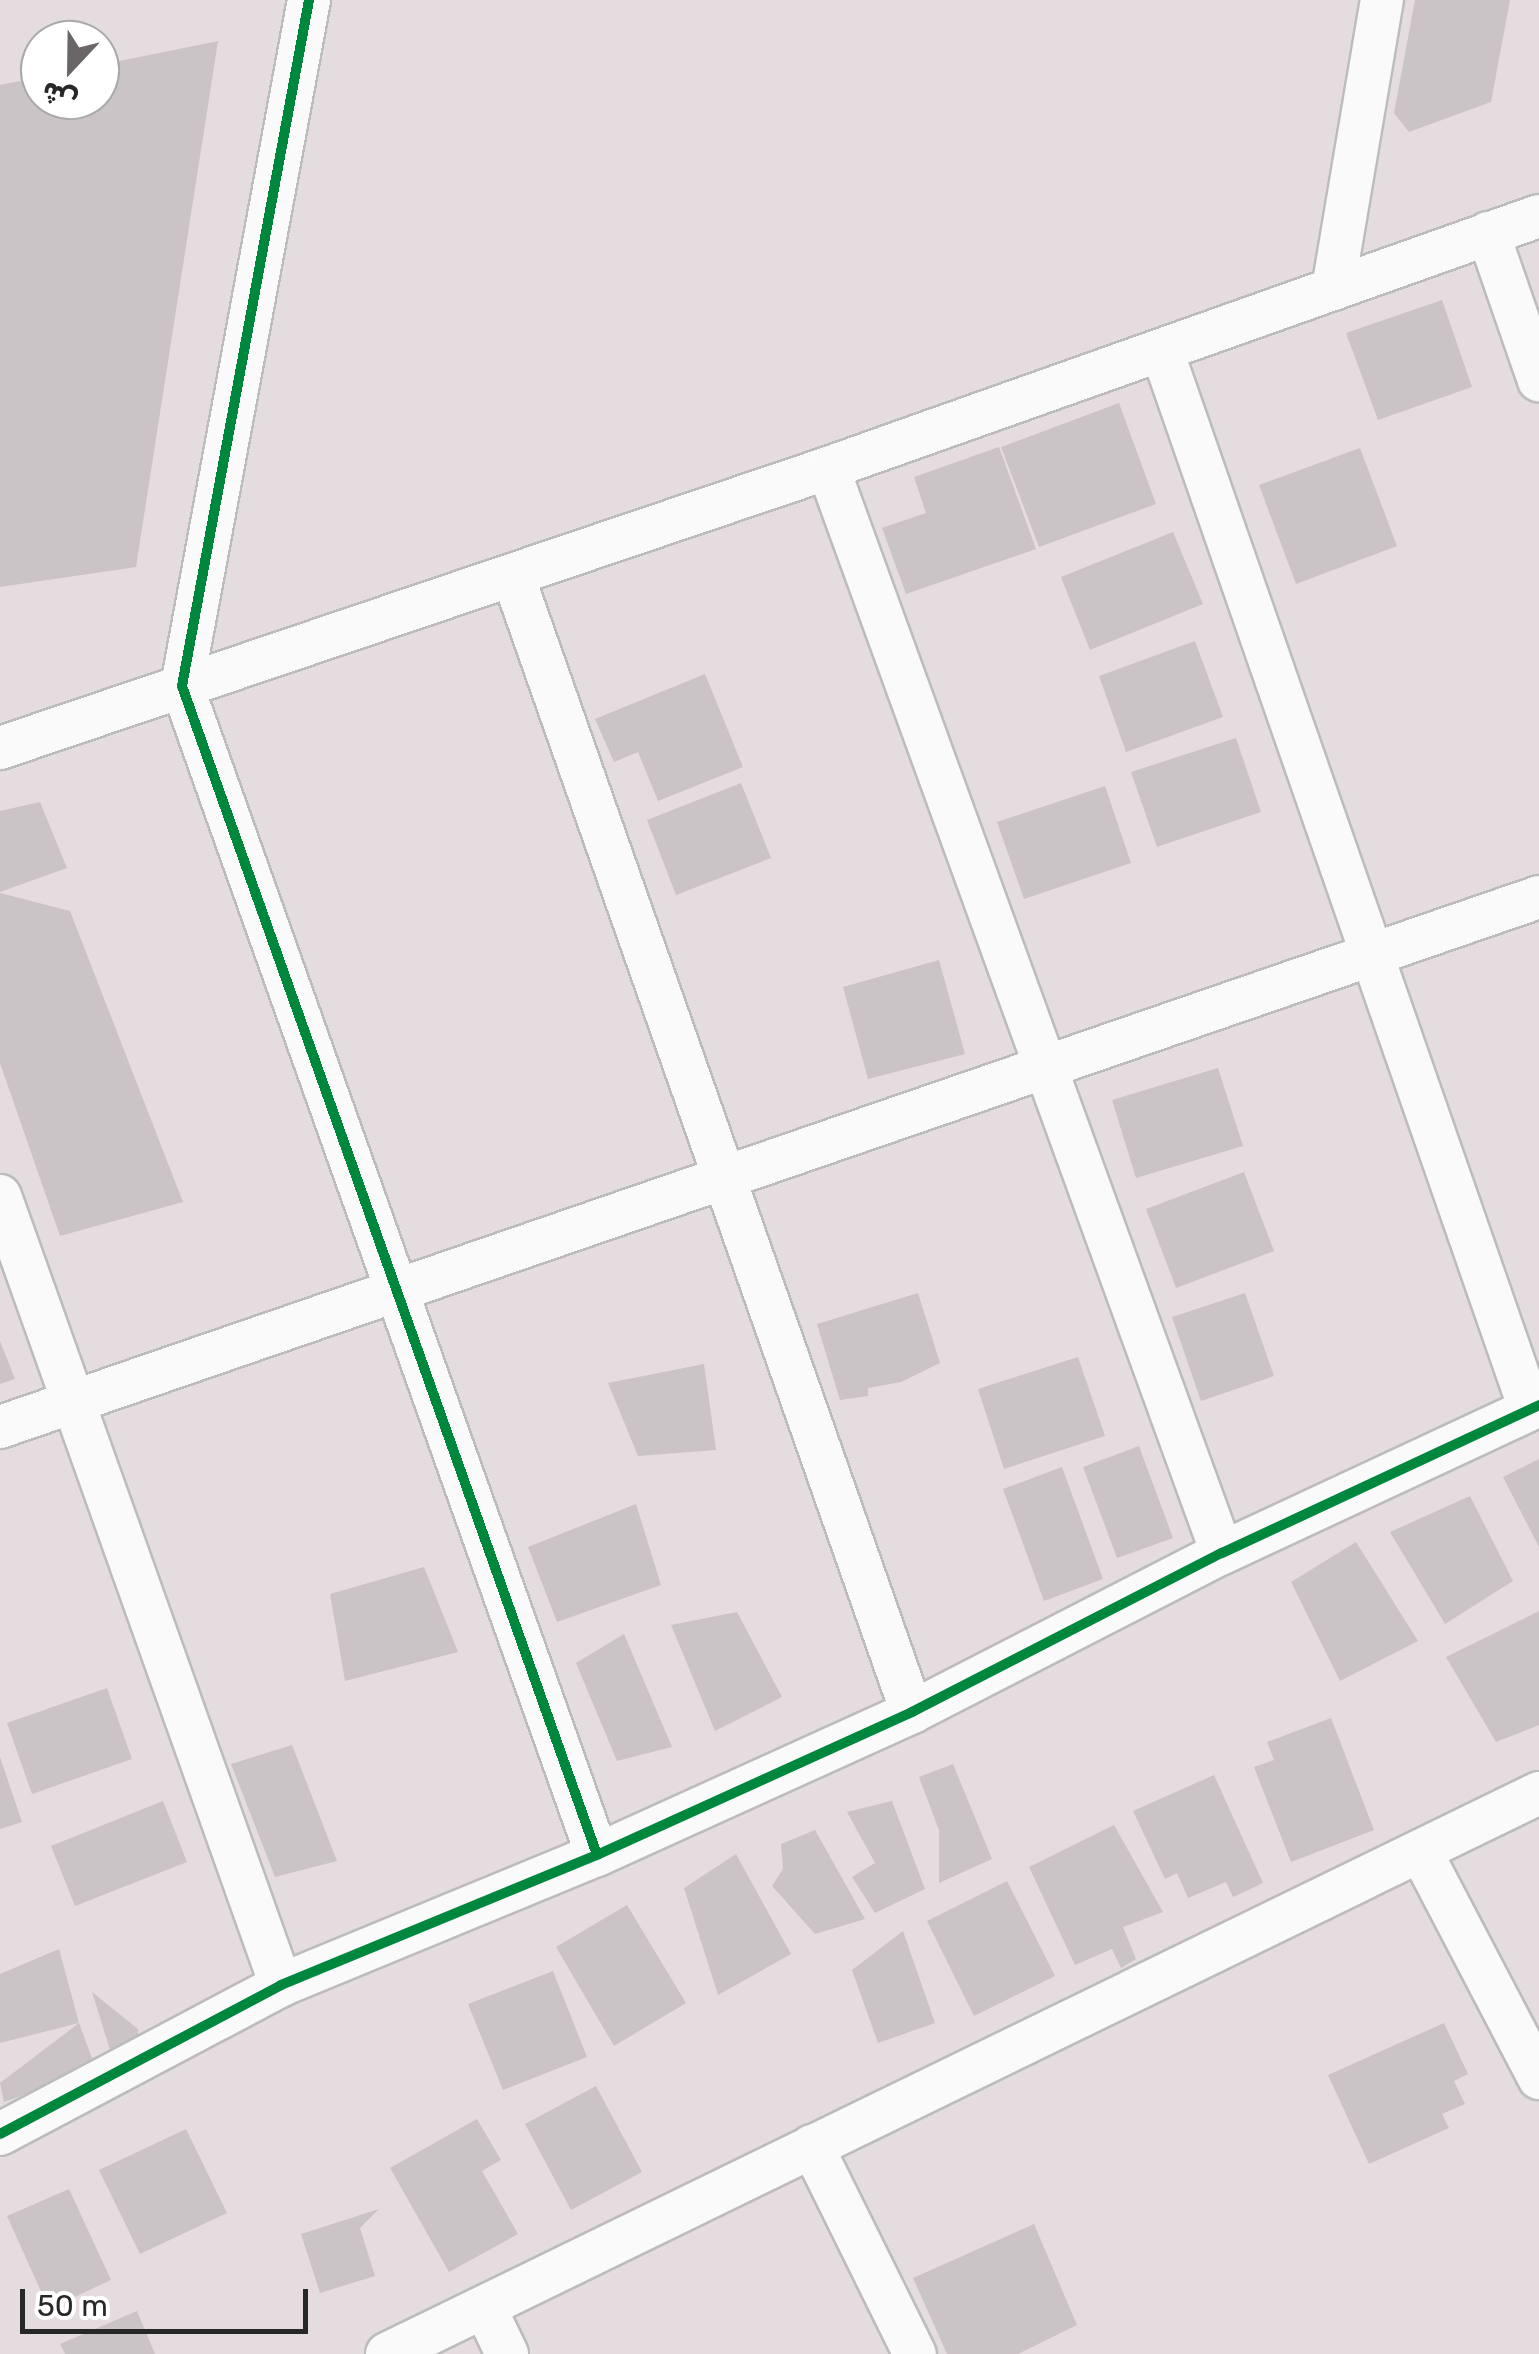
<!DOCTYPE html>
<meta charset="utf-8">
<style>
body{margin:0}
#map{position:relative;width:1539px;height:2354px;overflow:hidden;background:#e5dcdf;font-family:Rubik,"Noto Naskh Arabic",sans-serif}
div>[style]{position:absolute}
.building>*{inset:0;background:#cac4c6}
.roads{filter:drop-shadow(2px 0 #bdbcbc) drop-shadow(-2px 0 #bdbcbc) drop-shadow(0 2px #bdbcbc) drop-shadow(0 -2px #bdbcbc)}
.minor>*{height:42px;margin:-21px;padding:0 21px;transform-origin:21px;border-radius:21px;background:#fbfafa}
.cycleway>*{height:10px;margin:-5px;padding:0 5px;transform-origin:5px;border-radius:5px;background:#00873e}
span{translate:-50% -50%;white-space:nowrap;text-align:center;line-height:1.15;-webkit-text-stroke:9px #fff;paint-order:stroke}
.north{position:absolute;left:20px;top:20px;width:100px;height:100px;box-sizing:border-box;background:#fff;border:2px solid #a9a9a9;border-radius:50%;rotate:202deg;font-size:28px;font-weight:700;line-height:40px;text-align:center;color:#272727}
.north::after{content:'';display:block;margin:auto;width:35px;height:45px;background:#6a6667;clip-path:polygon(50% 0,100% 100%,50% 72%,0 100%)}
.scale{position:absolute;left:20px;top:2289px;width:288px;height:45px;box-sizing:border-box;border:5px solid #272727;border-top:0;padding-left:12px;font-size:30px;line-height:35px;white-space:nowrap;color:#272727;-webkit-text-stroke:8px #fff;paint-order:stroke}
</style>
<div id="map">
<div class="building">
<div style="clip-path:polygon(1415px 0,1510px 0,1491px 102px,1409px 132px,1394px 113px)"></div>
<div style="clip-path:polygon(218px 41px,136px 567px,0 587px,0 85px,40px 77px,40px 100px,100px 100px,100px 65px)"></div>
<div style="clip-path:polygon(1442px 300px,1472px 387px,1378px 420px,1346px 333px)"></div>
<div style="clip-path:polygon(1119px 403px,1156px 504px,1039px 547px,1001px 447px)"></div>
<div style="clip-path:polygon(999px 447px,1036px 549px,906px 594px,882px 528px,926px 513px,914px 477px)"></div>
<div style="clip-path:polygon(1360px 448px,1397px 546px,1296px 584px,1259px 485px)"></div>
<div style="clip-path:polygon(1173px 532px,1203px 604px,1090px 650px,1061px 577px)"></div>
<div style="clip-path:polygon(1195px 641px,1223px 717px,1126px 752px,1099px 676px)"></div>
<div style="clip-path:polygon(705px 674px,743px 767px,658px 801px,638px 752px,614px 762px,595px 719px)"></div>
<div style="clip-path:polygon(1236px 738px,1261px 812px,1157px 847px,1131px 772px)"></div>
<div style="clip-path:polygon(741px 783px,771px 858px,676px 895px,647px 820px)"></div>
<div style="clip-path:polygon(1105px 786px,1131px 863px,1024px 899px,997px 822px)"></div>
<div style="clip-path:polygon(40px 802px,67px 868px,0 892px,0 811px)"></div>
<div style="clip-path:polygon(0 893px,70px 911px,183px 1202px,60px 1236px,0 1063px)"></div>
<div style="clip-path:polygon(939px 960px,965px 1054px,868px 1079px,843px 987px)"></div>
<div style="clip-path:polygon(1218px 1068px,1243px 1146px,1136px 1178px,1112px 1100px)"></div>
<div style="clip-path:polygon(1244px 1172px,1274px 1251px,1176px 1288px,1146px 1209px)"></div>
<div style="clip-path:polygon(918px 1293px,940px 1363px,901px 1382px,868px 1388px,868px 1396px,840px 1400px,817px 1324px)"></div>
<div style="clip-path:polygon(1245px 1293px,1274px 1376px,1201px 1401px,1172px 1317px)"></div>
<div style="clip-path:polygon(0 1341px,15px 1379px,0 1384px)"></div>
<div style="clip-path:polygon(1078px 1357px,1105px 1436px,1004px 1469px,978px 1389px)"></div>
<div style="clip-path:polygon(704px 1364px,716px 1450px,638px 1456px,608px 1383px)"></div>
<div style="clip-path:polygon(1139px 1446px,1173px 1538px,1117px 1558px,1083px 1467px)"></div>
<div style="clip-path:polygon(1539px 1459px,1539px 1547px,1503px 1477px)"></div>
<div style="clip-path:polygon(1062px 1467px,1103px 1579px,1044px 1601px,1003px 1489px)"></div>
<div style="clip-path:polygon(1470px 1496px,1513px 1581px,1445px 1624px,1390px 1532px)"></div>
<div style="clip-path:polygon(636px 1504px,661px 1585px,557px 1622px,528px 1547px)"></div>
<div style="clip-path:polygon(1356px 1542px,1418px 1641px,1340px 1681px,1291px 1582px)"></div>
<div style="clip-path:polygon(424px 1567px,458px 1652px,345px 1681px,330px 1594px)"></div>
<div style="clip-path:polygon(1539px 1611px,1539px 1725px,1496px 1742px,1446px 1657px)"></div>
<div style="clip-path:polygon(737px 1612px,782px 1697px,715px 1731px,671px 1625px)"></div>
<div style="clip-path:polygon(624px 1634px,672px 1747px,617px 1761px,576px 1663px)"></div>
<div style="clip-path:polygon(107px 1688px,132px 1759px,32px 1794px,7px 1723px)"></div>
<div style="clip-path:polygon(1331px 1718px,1374px 1830px,1291px 1862px,1254px 1767px,1274px 1760px,1267px 1742px)"></div>
<div style="clip-path:polygon(292px 1745px,337px 1861px,275px 1877px,231px 1764px)"></div>
<div style="clip-path:polygon(0 1757px,22px 1822px,0 1829px)"></div>
<div style="clip-path:polygon(953px 1764px,992px 1859px,939px 1883px,939px 1830px,919px 1777px)"></div>
<div style="clip-path:polygon(1214px 1775px,1263px 1883px,1233px 1897px,1226px 1882px,1188px 1898px,1177px 1873px,1165px 1879px,1133px 1811px)"></div>
<div style="clip-path:polygon(163px 1801px,187px 1862px,75px 1906px,51px 1846px)"></div>
<div style="clip-path:polygon(892px 1801px,925px 1889px,875px 1913px,852px 1877px,875px 1863px,847px 1812px)"></div>
<div style="clip-path:polygon(1114px 1825px,1163px 1912px,1123px 1927px,1136px 1959px,1121px 1968px,1112px 1949px,1075px 1965px,1029px 1867px)"></div>
<div style="clip-path:polygon(815px 1830px,865px 1919px,815px 1934px,772px 1886px,783px 1869px,781px 1844px)"></div>
<div style="clip-path:polygon(736px 1854px,791px 1954px,718px 1995px,684px 1888px)"></div>
<div style="clip-path:polygon(1007px 1881px,1055px 1976px,974px 2016px,927px 1921px)"></div>
<div style="clip-path:polygon(627px 1905px,686px 2003px,614px 2046px,556px 1947px)"></div>
<div style="clip-path:polygon(903px 1931px,935px 2023px,878px 2043px,852px 1970px)"></div>
<div style="clip-path:polygon(59px 1949px,79px 2023px,0 2043px,0 1974px)"></div>
<div style="clip-path:polygon(553px 1971px,587px 2057px,503px 2090px,468px 2004px)"></div>
<div style="clip-path:polygon(92px 1992px,138px 2029px,139px 2055px,112px 2056px)"></div>
<div style="clip-path:polygon(79px 2023px,96px 2069px,4px 2102px,0 2083px)"></div>
<div style="clip-path:polygon(1444px 2023px,1468px 2074px,1454px 2081px,1465px 2104px,1442px 2114px,1449px 2128px,1369px 2164px,1328px 2075px)"></div>
<div style="clip-path:polygon(596px 2086px,642px 2172px,571px 2210px,525px 2124px)"></div>
<div style="clip-path:polygon(477px 2119px,501px 2160px,482px 2171px,518px 2234px,449px 2272px,390px 2168px)"></div>
<div style="clip-path:polygon(186px 2129px,227px 2213px,140px 2254px,99px 2170px)"></div>
<div style="clip-path:polygon(69px 2189px,111px 2280px,49px 2309px,7px 2216px)"></div>
<div style="clip-path:polygon(379px 2209px,360px 2228px,375px 2276px,320px 2293px,301px 2234px)"></div>
<div style="clip-path:polygon(1034px 2224px,1077px 2325px,1018px 2354px,947px 2354px,913px 2278px)"></div>
<div style="clip-path:polygon(137px 2311px,155px 2354px,65px 2354px,60px 2344px)"></div>
</div>
<div class="roads">
<div class="minor">
<div style="left:309px;top:0;width:698px;rotate:100.49deg"></div>
<div style="left:182px;top:686px;width:1240px;rotate:70.45deg"></div>
<div style="left:1488px;top:233px;width:156px;rotate:70.9deg"></div>
<div style="left:1333px;top:289px;width:293px;rotate:-80.4deg"></div>
<div style="left:1162px;top:351px;width:1120px;rotate:70.82deg"></div>
<div style="left:828px;top:468px;width:1154px;rotate:70.04deg"></div>
<div style="left:513px;top:576px;width:1204px;rotate:70.65deg"></div>
<div style="left:0;top:748px;width:874px;rotate:-18.68deg"></div>
<div style="left:828px;top:468px;width:754px;rotate:-19.52deg"></div>
<div style="left:0;top:1196px;width:838px;rotate:70.4deg"></div>
<div style="left:0;top:1427px;width:1628px;rotate:-19deg"></div>
<div style="left:1422px;top:1854px;width:253px;rotate:62.4deg"></div>
<div style="left:0;top:2134px;width:318px;rotate:-27.9deg"></div>
<div style="left:281px;top:1985px;width:342px;rotate:-22.4deg"></div>
<div style="left:597px;top:1855px;width:346px;rotate:-24.4deg"></div>
<div style="left:912px;top:1712px;width:348px;rotate:-27.2deg"></div>
<div style="left:1222px;top:1553px;width:350px;rotate:-25deg"></div>
<div style="left:812px;top:2146px;width:232px;rotate:63.7deg"></div>
<div style="left:485px;top:2308px;width:51px;rotate:64.4deg"></div>
<div style="left:387px;top:2354px;width:1281px;rotate:-25.97deg"></div>
</div>
</div>
<div class="cycleway">
<div style="left:309px;top:0;width:698px;rotate:100.49deg"></div>
<div style="left:182px;top:686px;width:1240px;rotate:70.45deg"></div>
<div style="left:0;top:2134px;width:318px;rotate:-27.9deg"></div>
<div style="left:281px;top:1985px;width:342px;rotate:-22.4deg"></div>
<div style="left:597px;top:1855px;width:346px;rotate:-24.4deg"></div>
<div style="left:912px;top:1712px;width:348px;rotate:-27.2deg"></div>
<div style="left:1222px;top:1553px;width:350px;rotate:-25deg"></div>
</div>
<div class="north">ش</div>
<div class="scale">50 m</div>
</div>
